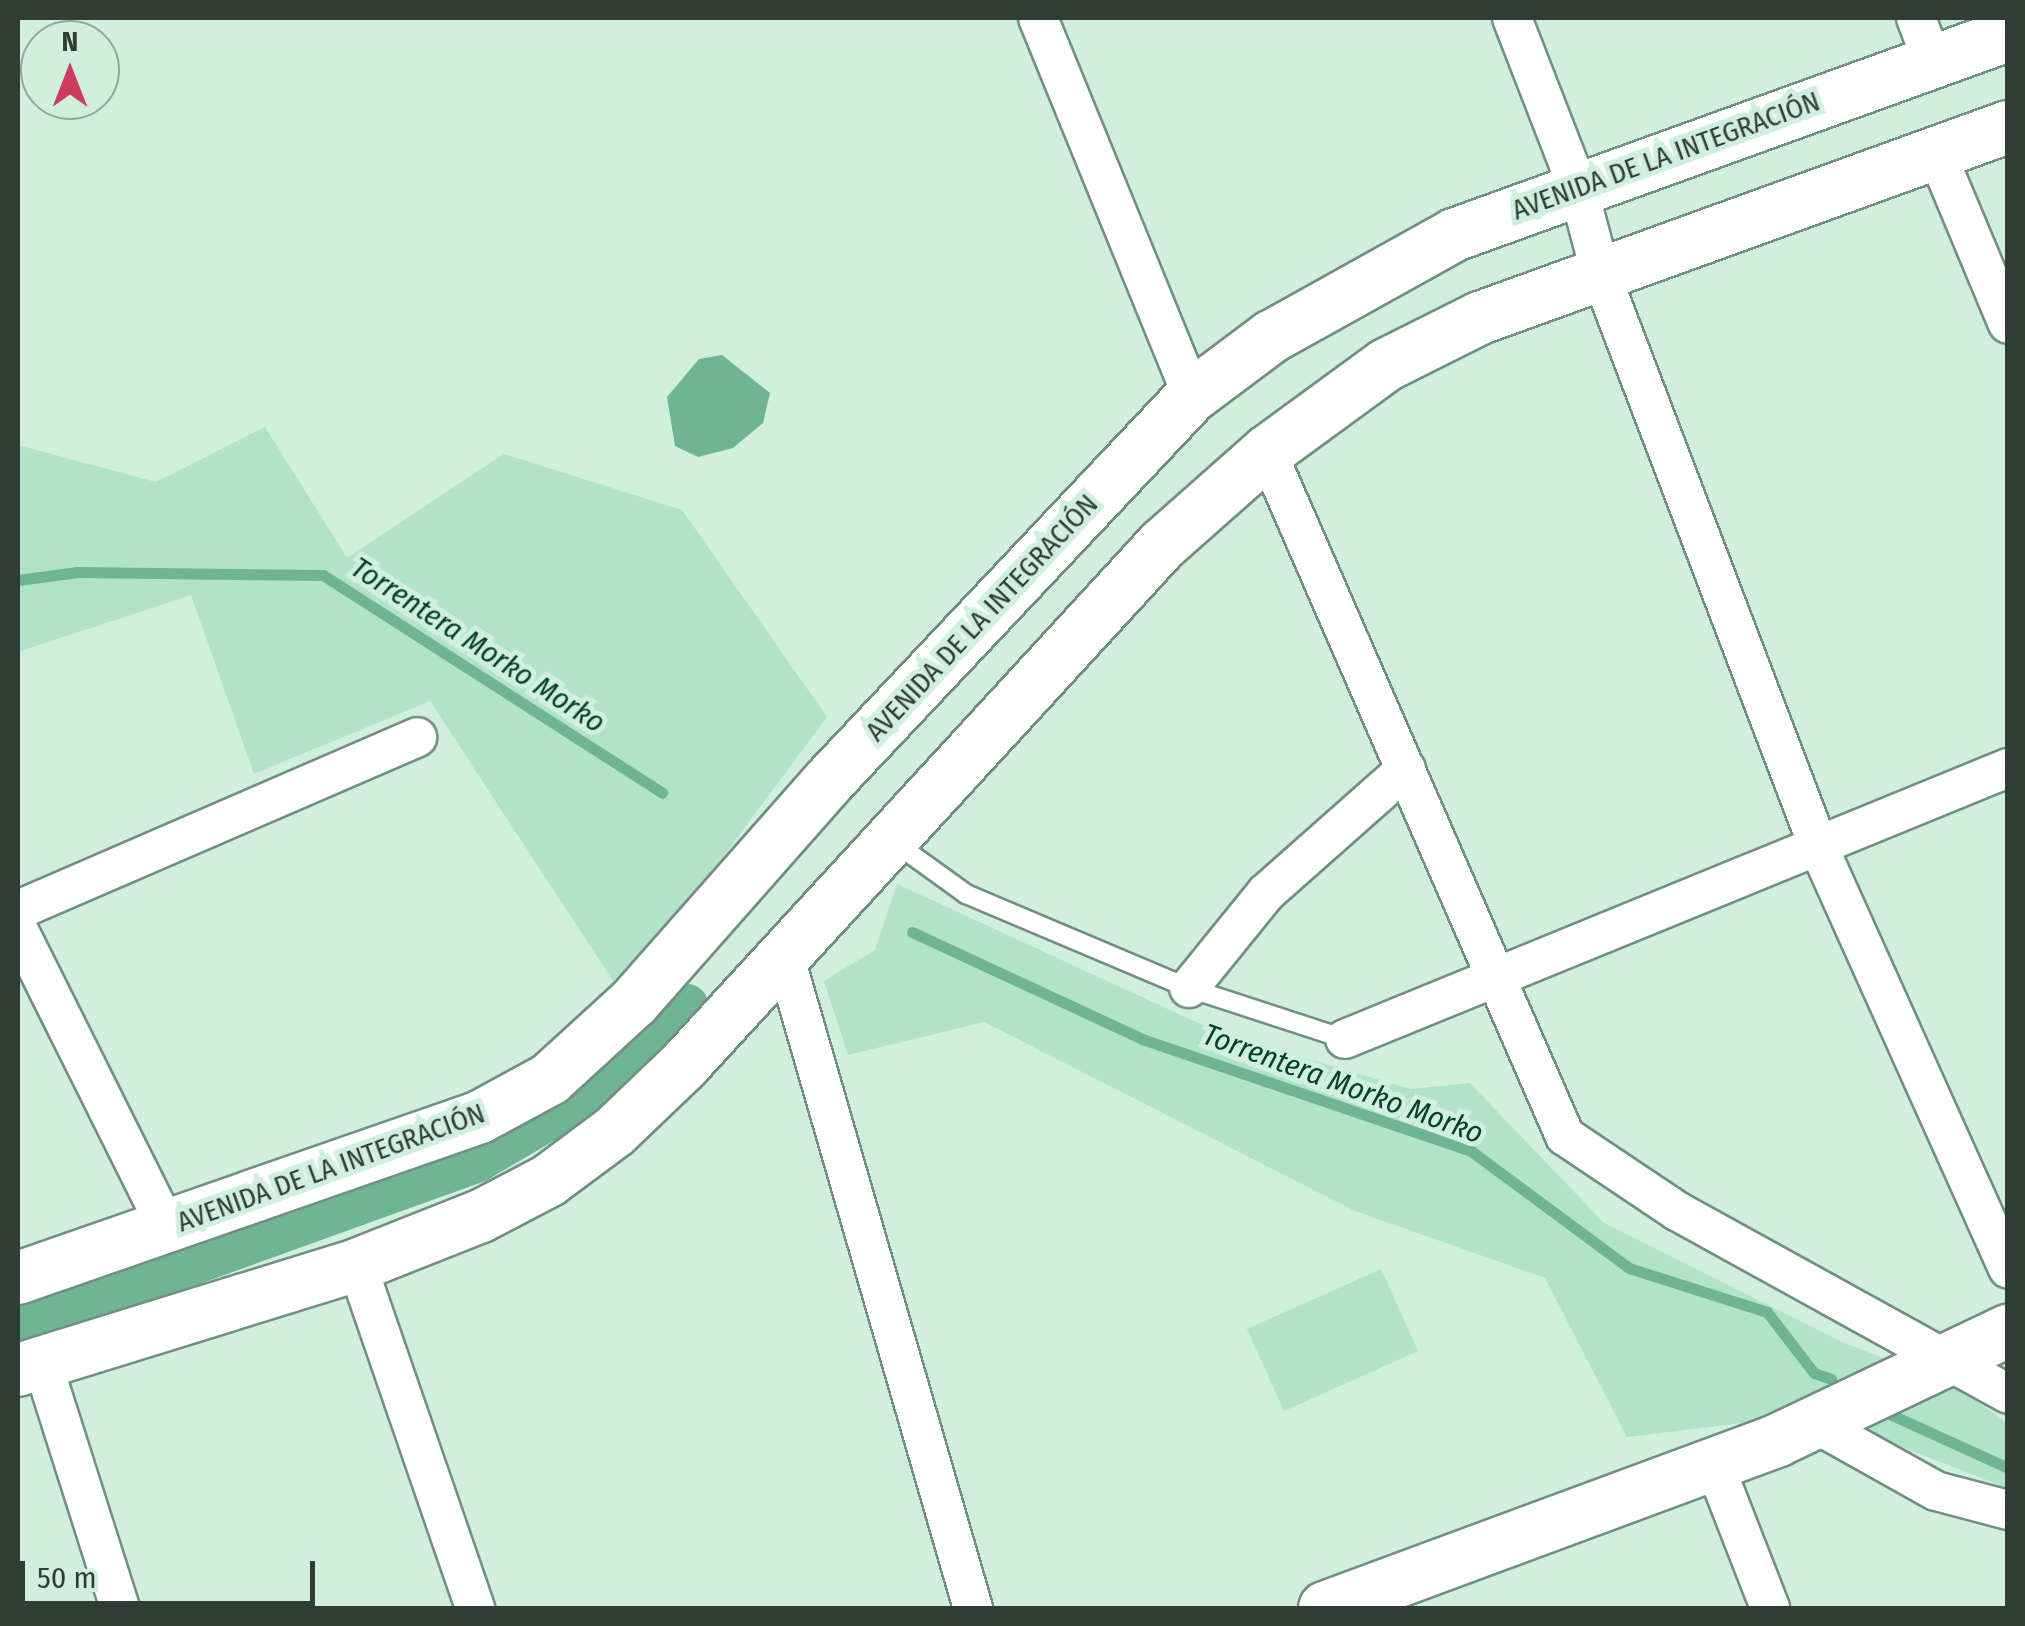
<!DOCTYPE html>
<meta charset="utf-8">
<style>
body{margin:0}
#map{position:relative;width:2025px;height:1626px;overflow:hidden;background:#d0efde;font-family:"Fira Sans Condensed",sans-serif}
div>[style]{position:absolute}
.green>*{inset:0;background:#b1e3c8}
.water>*{inset:0;background:#70b593}
.stream>*{height:11px;margin:-5.5px;padding:0 5.5px;transform-origin:5.5px;border-radius:5.5px;background:#70b593}
.canal>*{height:42px;margin:-21px;padding:0 21px;transform-origin:21px;border-radius:21px;background:#70b593}
.roads{filter:drop-shadow(2px 0 #728f80) drop-shadow(-2px 0 #728f80) drop-shadow(0 2px #728f80) drop-shadow(0 -2px #728f80)}
.lane>*{height:18px;margin:-9px;padding:0 9px;transform-origin:9px;border-radius:9px;background:#fff}
.street>*{height:38px;margin:-19px;padding:0 19px;transform-origin:19px;border-radius:19px;background:#fff}
.secondary>*{height:52px;margin:-26px;padding:0 26px;transform-origin:26px;border-radius:26px;background:#fff}
span{translate:-50% -50%;white-space:nowrap;text-align:center;line-height:1.15;-webkit-text-stroke:10px #d0efde;paint-order:stroke}
.street-label{font-size:28px;color:#303d36}
.water-label{font-size:30px;color:#04402a;font-style:italic}
.frame{position:absolute;inset:0;border:20px solid #303d36;pointer-events:none}
.north{position:absolute;left:20px;top:20px;width:100px;height:100px;box-sizing:border-box;background:#d0efde;border:2px solid #90a89b;border-radius:50%;rotate:0deg;font-size:28px;font-weight:700;line-height:40px;text-align:center;color:#303d36}
.north::after{content:'';display:block;margin:auto;width:35px;height:45px;background:#cc3d5d;clip-path:polygon(50% 0,100% 100%,50% 72%,0 100%)}
.scale{position:absolute;left:20px;top:1561px;width:295px;height:45px;box-sizing:border-box;border:5px solid #303d36;border-top:0;padding-left:12px;font-size:30px;line-height:35px;white-space:nowrap;color:#303d36;-webkit-text-stroke:8px #d0efde;paint-order:stroke}
</style>
<div id="map">
<div class="green">
<div style="clip-path:polygon(265px 427px,347px 558px,504px 454px,682px 510px,827px 717px,702px 885px,613px 981px,430px 701px,254px 774px,191px 595px,18px 652px,18px 445px,156px 482px)"></div>
<div style="clip-path:polygon(897px 884px,1222px 1034px,1411px 1089px,1470px 1083px,1604px 1223px,1840px 1341px,1957px 1387px,2007px 1423px,2007px 1488px,1817px 1414px,1627px 1437px,1545px 1278px,1355px 1211px,984px 1022px,848px 1055px,824px 981px,875px 950px)"></div>
<div style="clip-path:polygon(1381px 1269px,1418px 1351px,1284px 1411px,1247px 1329px)"></div>
</div>
<div class="water">
<div style="clip-path:polygon(722px 355px,770px 393px,763px 423px,733px 448px,698px 457px,675px 446px,667px 397px,699px 359px)"></div>
</div>
<div class="stream">
<div style="left:18px;top:580px;width:60px;rotate:-7.7deg"></div>
<div style="left:77px;top:572px;width:246px;rotate:0.7deg"></div>
<div style="left:323px;top:575px;width:403px;rotate:32.7deg"></div>
<div style="left:912px;top:932px;width:254px;rotate:24.9deg"></div>
<div style="left:1142px;top:1039px;width:348px;rotate:18.8deg"></div>
<div style="left:1471px;top:1151px;width:197px;rotate:36.5deg"></div>
<div style="left:1629px;top:1268px;width:145px;rotate:17.7deg"></div>
<div style="left:1767px;top:1312px;width:77px;rotate:52.4deg"></div>
<div style="left:1814px;top:1373px;width:18px;rotate:19deg"></div>
<div style="left:1883px;top:1411px;width:137px;rotate:24.5deg"></div>
</div>
<div class="canal">
<div style="left:18px;top:1327px;width:489px;rotate:-19.8deg"></div>
<div style="left:478px;top:1161px;width:101px;rotate:-30.4deg"></div>
<div style="left:565px;top:1110px;width:161px;rotate:-40.7deg"></div>
</div>
<div class="roads">
<div class="lane">
<div style="left:894px;top:842px;width:89px;rotate:35.8deg"></div>
<div style="left:966px;top:894px;width:242px;rotate:22.9deg"></div>
<div style="left:1189px;top:988px;width:164px;rotate:18.1deg"></div>
</div>
<div class="street">
<div style="left:1038px;top:18px;width:408px;rotate:67.8deg"></div>
<div style="left:1512px;top:18px;width:182px;rotate:68.8deg"></div>
<div style="left:1578px;top:188px;width:90px;rotate:75.2deg"></div>
<div style="left:1601px;top:275px;width:613px;rotate:69.17deg"></div>
<div style="left:1819px;top:848px;width:461px;rotate:65.8deg"></div>
<div style="left:1916px;top:18px;width:45px;rotate:69.1deg"></div>
<div style="left:1936px;top:152px;width:186px;rotate:67.3deg"></div>
<div style="left:1267px;top:452px;width:746px;rotate:66.46deg"></div>
<div style="left:1565px;top:1136px;width:135px;rotate:33.8deg"></div>
<div style="left:1677px;top:1211px;width:378px;rotate:28.9deg"></div>
<div style="left:18px;top:910px;width:435px;rotate:-23.4deg"></div>
<div style="left:18px;top:929px;width:334px;rotate:63.5deg"></div>
<div style="left:785px;top:958px;width:677px;rotate:73.87deg"></div>
<div style="left:1189px;top:988px;width:122px;rotate:-51deg"></div>
<div style="left:1266px;top:893px;width:187px;rotate:-41.5deg"></div>
<div style="left:1345px;top:1039px;width:716px;rotate:-22.23deg"></div>
<div style="left:357px;top:1265px;width:363px;rotate:71deg"></div>
<div style="left:42px;top:1362px;width:258px;rotate:72.4deg"></div>
<div style="left:1816px;top:1424px;width:137px;rotate:29.2deg"></div>
<div style="left:1936px;top:1491px;width:74px;rotate:14.8deg"></div>
<div style="left:1714px;top:1464px;width:155px;rotate:68.7deg"></div>
</div>
<div class="secondary">
<div style="left:18px;top:1278px;width:489px;rotate:-19.2deg"></div>
<div style="left:480px;top:1117px;width:80px;rotate:-28.5deg"></div>
<div style="left:550px;top:1079px;width:115px;rotate:-42.5deg"></div>
<div style="left:635px;top:1001px;width:292px;rotate:-48.6deg"></div>
<div style="left:828px;top:782px;width:531px;rotate:-46.68deg"></div>
<div style="left:1192px;top:396px;width:99px;rotate:-36.8deg"></div>
<div style="left:1271px;top:337px;width:210px;rotate:-29.1deg"></div>
<div style="left:1454px;top:235px;width:589px;rotate:-19.85deg"></div>
<div style="left:18px;top:1370px;width:355px;rotate:-17.2deg"></div>
<div style="left:357px;top:1265px;width:133px;rotate:-21.6deg"></div>
<div style="left:481px;top:1216px;width:76px;rotate:-27.6deg"></div>
<div style="left:548px;top:1181px;width:84px;rotate:-36.7deg"></div>
<div style="left:615px;top:1131px;width:95px;rotate:-43.7deg"></div>
<div style="left:684px;top:1065px;width:706px;rotate:-47.41deg"></div>
<div style="left:1162px;top:545px;width:140px;rotate:-41.5deg"></div>
<div style="left:1267px;top:452px;width:147px;rotate:-36.2deg"></div>
<div style="left:1386px;top:365px;width:105px;rotate:-26.6deg"></div>
<div style="left:1480px;top:318px;width:561px;rotate:-19.89deg"></div>
<div style="left:1325px;top:1608px;width:483px;rotate:-20.3deg"></div>
<div style="left:1778px;top:1440px;width:255px;rotate:-25.4deg"></div>
</div>
</div>
<div class="street-label">
<span style="left:1666px;top:156px;rotate:-20deg">AVENIDA DE LA INTEGRACIÓN</span>
<span style="left:982px;top:618px;rotate:-47deg">AVENIDA DE LA INTEGRACIÓN</span>
<span style="left:331px;top:1168px;rotate:-20deg">AVENIDA DE LA INTEGRACIÓN</span>
</div>
<div class="water-label">
<span style="left:478px;top:645px;rotate:33deg">Torrentera Morko Morko</span>
<span style="left:1343px;top:1084px;rotate:20deg">Torrentera Morko Morko</span>
</div>
<div class="frame"></div>
<div class="north">N</div>
<div class="scale">50 m</div>
</div>
